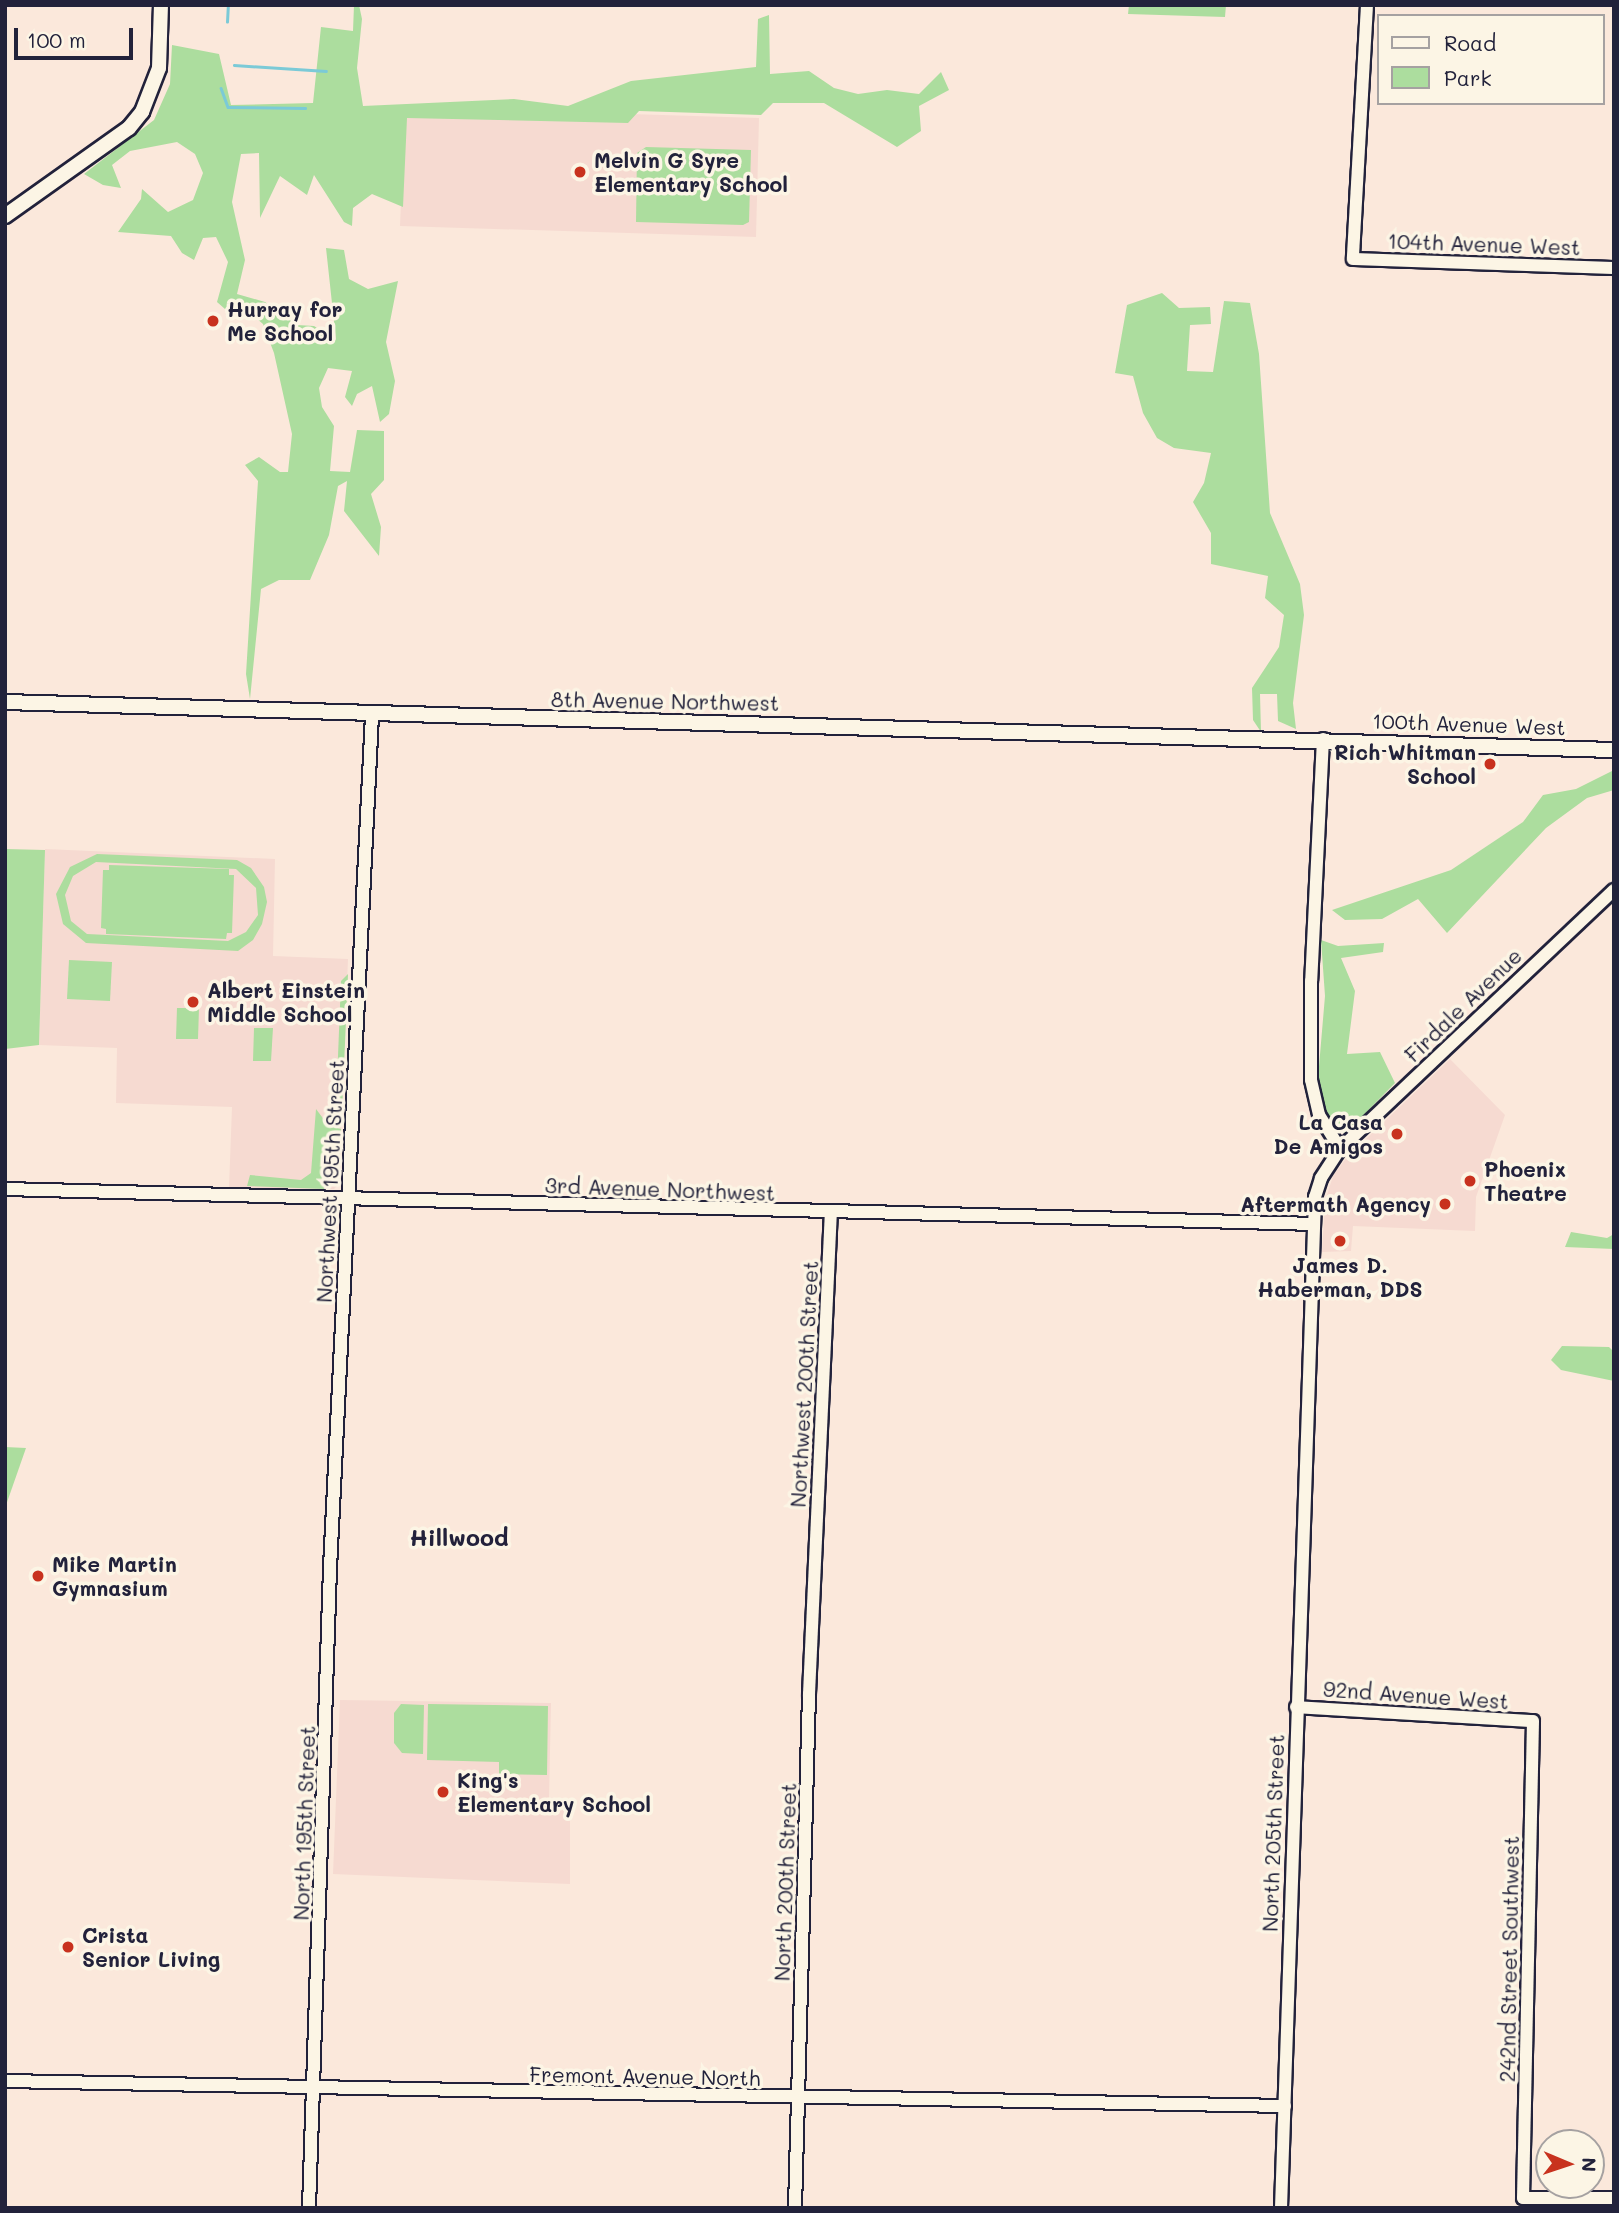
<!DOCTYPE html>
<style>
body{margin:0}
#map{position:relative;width:1619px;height:2213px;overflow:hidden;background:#fbe8db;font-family:Mali,sans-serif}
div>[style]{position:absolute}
.built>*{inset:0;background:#f6dad1}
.green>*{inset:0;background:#acdd9e}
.stream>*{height:2.5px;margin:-1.25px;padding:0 1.25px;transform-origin:1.25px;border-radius:1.25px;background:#7bcad7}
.roads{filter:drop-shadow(2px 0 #22223b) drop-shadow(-2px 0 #22223b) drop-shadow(0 2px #22223b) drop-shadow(0 -2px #22223b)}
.minor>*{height:12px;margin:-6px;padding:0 6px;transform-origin:6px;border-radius:6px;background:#fcf5e5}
.major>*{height:14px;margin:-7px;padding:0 7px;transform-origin:7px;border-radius:7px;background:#fcf5e5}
.dots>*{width:19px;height:19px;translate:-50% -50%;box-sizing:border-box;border:4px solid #fcf5e5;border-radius:50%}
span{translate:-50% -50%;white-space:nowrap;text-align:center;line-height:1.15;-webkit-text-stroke:7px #fcf5e5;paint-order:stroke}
.poi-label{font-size:21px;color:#22223b;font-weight:700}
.left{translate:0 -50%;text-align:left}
.right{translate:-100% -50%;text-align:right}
.street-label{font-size:21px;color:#22223b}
.neighbourhood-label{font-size:23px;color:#22223b;font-weight:700}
.frame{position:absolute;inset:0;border:7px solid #22223b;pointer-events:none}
.legend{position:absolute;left:1377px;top:14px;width:228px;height:91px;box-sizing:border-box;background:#fcf5e5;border:2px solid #a5a1a1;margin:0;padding:9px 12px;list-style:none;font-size:21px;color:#22223b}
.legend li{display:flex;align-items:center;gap:14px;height:35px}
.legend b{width:35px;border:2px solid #a5a1a1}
.north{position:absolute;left:1535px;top:2129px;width:70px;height:70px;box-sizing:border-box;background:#fcf5e5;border:2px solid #a5a1a1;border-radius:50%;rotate:92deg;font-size:19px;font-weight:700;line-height:28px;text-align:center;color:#22223b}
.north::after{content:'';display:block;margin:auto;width:24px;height:32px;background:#c8321e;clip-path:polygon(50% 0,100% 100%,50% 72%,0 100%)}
.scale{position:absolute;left:14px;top:28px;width:119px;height:32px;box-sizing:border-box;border:4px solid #22223b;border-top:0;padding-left:9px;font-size:21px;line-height:24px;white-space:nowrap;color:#22223b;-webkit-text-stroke:5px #fcf5e5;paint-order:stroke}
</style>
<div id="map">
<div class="built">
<div style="clip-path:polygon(405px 107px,759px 118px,756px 237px,400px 226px)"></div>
<div style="clip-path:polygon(45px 849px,275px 859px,273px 956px,348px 959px,339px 1184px,334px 1189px,229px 1188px,232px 1107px,116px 1103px,117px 1048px,39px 1045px)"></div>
<div style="clip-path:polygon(1450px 1059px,1505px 1115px,1476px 1197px,1475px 1231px,1353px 1226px,1351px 1251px,1322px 1252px,1325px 1201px,1333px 1176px,1347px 1157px)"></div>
<div style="clip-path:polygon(340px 1700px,551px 1703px,549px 1800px,570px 1805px,570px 1884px,333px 1874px)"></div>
</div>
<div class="green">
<div style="clip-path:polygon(354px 5px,359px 5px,362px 19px,357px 68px,363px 106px,514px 99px,568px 106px,631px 81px,756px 67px,758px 19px,769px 15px,770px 74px,809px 71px,834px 88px,858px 94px,887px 90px,919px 94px,941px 72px,949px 90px,919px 106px,921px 131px,897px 147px,824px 103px,773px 103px,761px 115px,639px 111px,628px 123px,407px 118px,403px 207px,372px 194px,353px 208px,352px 226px,344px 222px,314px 175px,307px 195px,280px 176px,260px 218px,259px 153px,241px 154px,232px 202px,245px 260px,237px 294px,265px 302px,297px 325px,314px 326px,336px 340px,326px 248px,344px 250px,349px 279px,368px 289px,398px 281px,386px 342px,395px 381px,389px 414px,380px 422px,372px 386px,357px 394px,352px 406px,345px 397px,352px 371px,328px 368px,319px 388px,322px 407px,334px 426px,330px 471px,350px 472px,357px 430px,384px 431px,384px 480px,371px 494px,381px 527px,379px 556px,344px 511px,347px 481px,338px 486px,329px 535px,310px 580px,279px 580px,261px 589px,250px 699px,246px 674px,258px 481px,245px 465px,259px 457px,280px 472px,288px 472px,292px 434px,274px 353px,263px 324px,248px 311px,225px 309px,217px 302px,228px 262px,216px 237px,203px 238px,194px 260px,182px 253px,171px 236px,118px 232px,141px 199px,142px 189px,168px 212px,193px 200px,203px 173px,195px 154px,177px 142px,130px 151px,112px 165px,121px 188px,103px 185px,84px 174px,154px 120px,170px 84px,172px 45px,219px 54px,231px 105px,313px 103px,321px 27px,353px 31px)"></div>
<div style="clip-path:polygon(1129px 5px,1226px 5px,1225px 17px,1128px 14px)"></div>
<div style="clip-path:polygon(646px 147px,751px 150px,749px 222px,743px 225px,636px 222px,637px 153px)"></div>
<div style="clip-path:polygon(1162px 293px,1179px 308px,1210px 307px,1211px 324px,1190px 325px,1187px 371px,1213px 372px,1224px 301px,1250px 303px,1259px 354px,1270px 513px,1300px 584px,1304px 615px,1293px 703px,1296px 729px,1278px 721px,1277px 694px,1260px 694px,1261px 732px,1253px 720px,1252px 688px,1279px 647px,1284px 615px,1265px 598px,1268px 576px,1211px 564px,1211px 533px,1193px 502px,1204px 483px,1211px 453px,1174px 448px,1157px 438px,1143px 413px,1133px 376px,1115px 373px,1127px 305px)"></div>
<div style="clip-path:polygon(1614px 770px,1614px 790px,1587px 798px,1546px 828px,1447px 933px,1418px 899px,1382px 919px,1345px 920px,1332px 910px,1451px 870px,1523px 822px,1543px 795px,1576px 789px)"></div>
<div style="clip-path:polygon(5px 849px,45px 850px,39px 1045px,5px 1049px)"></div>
<div style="clip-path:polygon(evenodd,97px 854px,237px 860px,251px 868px,264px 887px,267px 902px,262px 924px,253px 940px,238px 951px,86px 943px,63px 924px,56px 894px,70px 867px,97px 854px,96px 862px,236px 869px,256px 888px,258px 915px,246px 932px,228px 941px,87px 934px,71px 921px,65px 895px,73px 876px,96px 862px)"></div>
<div style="clip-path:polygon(109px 865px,229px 869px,229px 875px,234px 875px,232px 933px,227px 933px,226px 939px,106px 934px,106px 929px,101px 928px,103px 870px,109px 870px)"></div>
<div style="clip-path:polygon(1321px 940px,1338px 946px,1384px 943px,1383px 952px,1341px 958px,1355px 991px,1347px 1054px,1380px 1052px,1395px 1083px,1345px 1134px,1327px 1114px,1318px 1078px,1325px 996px)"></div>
<div style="clip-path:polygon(69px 960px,112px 962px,110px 1001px,67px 999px)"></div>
<div style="clip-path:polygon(348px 974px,342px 1112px,340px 1112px,336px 1106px,341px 981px)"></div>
<div style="clip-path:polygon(177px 1008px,199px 1008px,198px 1039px,176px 1039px)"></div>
<div style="clip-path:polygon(254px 1028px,273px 1028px,271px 1061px,253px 1061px)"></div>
<div style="clip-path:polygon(316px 1109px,328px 1125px,341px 1129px,339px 1175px,328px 1178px,324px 1189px,247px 1186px,250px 1175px,301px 1180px,311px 1173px)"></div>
<div style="clip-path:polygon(1571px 1232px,1607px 1238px,1614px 1234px,1614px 1249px,1565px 1247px)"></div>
<div style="clip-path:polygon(1562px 1346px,1609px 1347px,1614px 1352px,1614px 1381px,1561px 1370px,1551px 1360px)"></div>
<div style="clip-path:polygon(5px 1447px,26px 1448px,5px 1508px)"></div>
<div style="clip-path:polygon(401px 1704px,424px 1705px,423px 1754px,402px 1753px,394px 1743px,394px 1713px)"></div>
<div style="clip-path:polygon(428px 1704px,548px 1706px,547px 1775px,499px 1774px,499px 1762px,427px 1760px)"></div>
</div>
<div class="stream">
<div style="left:227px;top:22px;width:17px;rotate:-87deg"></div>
<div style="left:234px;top:65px;width:92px;rotate:3.7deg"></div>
<div style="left:221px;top:88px;width:20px;rotate:70deg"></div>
<div style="left:228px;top:107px;width:77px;rotate:0.7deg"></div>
</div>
<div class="roads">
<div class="minor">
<div style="left:1367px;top:5px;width:254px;rotate:93.2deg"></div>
<div style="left:1353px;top:259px;width:261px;rotate:2deg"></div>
<div style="left:1323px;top:739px;width:242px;rotate:92.8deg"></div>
<div style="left:1311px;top:981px;width:99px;rotate:90deg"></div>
<div style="left:1311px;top:1080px;width:36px;rotate:77deg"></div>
<div style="left:1319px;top:1115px;width:40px;rotate:58deg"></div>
<div style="left:5px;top:1189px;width:1308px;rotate:1.53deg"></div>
<div style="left:1296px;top:1707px;width:237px;rotate:3.4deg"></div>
<div style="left:1533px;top:1721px;width:477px;rotate:91.2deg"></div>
<div style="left:1523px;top:2198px;width:91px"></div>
<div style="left:5px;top:2081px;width:1280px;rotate:1.12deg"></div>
<div style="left:309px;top:2208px;width:640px;rotate:-88.12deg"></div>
<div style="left:330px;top:1568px;width:855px;rotate:-87.18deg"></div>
<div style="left:795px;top:2208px;width:514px;rotate:-88.44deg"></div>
<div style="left:809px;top:1694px;width:482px;rotate:-87.4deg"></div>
<div style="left:1281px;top:2208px;width:1012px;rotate:-88.07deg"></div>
<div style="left:1315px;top:1197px;width:20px;rotate:-72deg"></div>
<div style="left:1321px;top:1178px;width:35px;rotate:-57deg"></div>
<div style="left:1340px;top:1149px;width:377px;rotate:-43.4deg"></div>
</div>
<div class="major">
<div style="left:5px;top:216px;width:152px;rotate:-35.4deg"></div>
<div style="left:129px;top:128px;width:21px;rotate:-51deg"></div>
<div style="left:142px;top:112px;width:47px;rotate:-68.9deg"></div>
<div style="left:159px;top:68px;width:63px;rotate:-88.2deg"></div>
<div style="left:5px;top:702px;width:1610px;rotate:1.71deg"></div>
</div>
</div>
<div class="dots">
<div style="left:580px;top:172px;background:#c8321e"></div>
<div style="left:213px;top:321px;background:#c8321e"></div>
<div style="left:1490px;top:764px;background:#c8321e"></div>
<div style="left:193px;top:1002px;background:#c8321e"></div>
<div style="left:1397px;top:1134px;background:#c8321e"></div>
<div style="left:1470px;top:1181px;background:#c8321e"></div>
<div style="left:1445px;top:1204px;background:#c8321e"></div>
<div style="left:1340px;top:1241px;background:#c8321e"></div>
<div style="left:38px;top:1576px;background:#c8321e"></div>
<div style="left:443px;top:1792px;background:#c8321e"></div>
<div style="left:68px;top:1947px;background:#c8321e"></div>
</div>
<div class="poi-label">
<span class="left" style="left:594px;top:172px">Melvin G Syre<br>Elementary School</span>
<span class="left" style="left:227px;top:321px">Hurray for<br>Me School</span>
<span class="right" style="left:1476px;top:764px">Rich Whitman<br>School</span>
<span class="left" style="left:207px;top:1002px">Albert Einstein<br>Middle School</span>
<span class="right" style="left:1383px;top:1134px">La Casa<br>De Amigos</span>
<span class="left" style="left:1484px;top:1181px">Phoenix<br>Theatre</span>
<span class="right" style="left:1431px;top:1204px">Aftermath Agency</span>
<span style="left:1340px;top:1277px">James D.<br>Haberman, DDS</span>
<span class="left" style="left:52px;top:1576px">Mike Martin<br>Gymnasium</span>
<span class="left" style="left:457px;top:1792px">King's<br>Elementary School</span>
<span class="left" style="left:82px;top:1947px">Crista<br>Senior Living</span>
</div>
<div class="street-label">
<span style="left:1484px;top:244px;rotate:2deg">104th Avenue West</span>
<span style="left:665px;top:701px;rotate:1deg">8th Avenue Northwest</span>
<span style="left:1469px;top:724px;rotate:2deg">100th Avenue West</span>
<span style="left:1463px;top:1005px;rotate:-44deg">Firdale Avenue</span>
<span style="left:330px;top:1181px;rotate:-87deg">Northwest 195th Street</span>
<span style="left:660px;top:1189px;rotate:2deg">3rd Avenue Northwest</span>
<span style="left:804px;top:1384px;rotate:-87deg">Northwest 200th Street</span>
<span style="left:1416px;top:1695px;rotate:4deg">92nd Avenue West</span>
<span style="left:304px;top:1823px;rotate:-88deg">North 195th Street</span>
<span style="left:1273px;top:1833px;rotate:-88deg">North 205th Street</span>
<span style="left:785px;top:1882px;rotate:-88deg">North 200th Street</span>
<span style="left:1509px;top:1959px;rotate:-89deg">242nd Street Southwest</span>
<span style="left:645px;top:2076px;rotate:1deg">Fremont Avenue North</span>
</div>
<div class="neighbourhood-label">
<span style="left:459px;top:1537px">Hillwood</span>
</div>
<div class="frame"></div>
<ul class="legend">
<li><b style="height:9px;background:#fcf5e5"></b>Road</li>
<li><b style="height:19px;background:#acdd9e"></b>Park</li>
</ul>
<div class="north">N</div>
<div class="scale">100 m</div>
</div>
